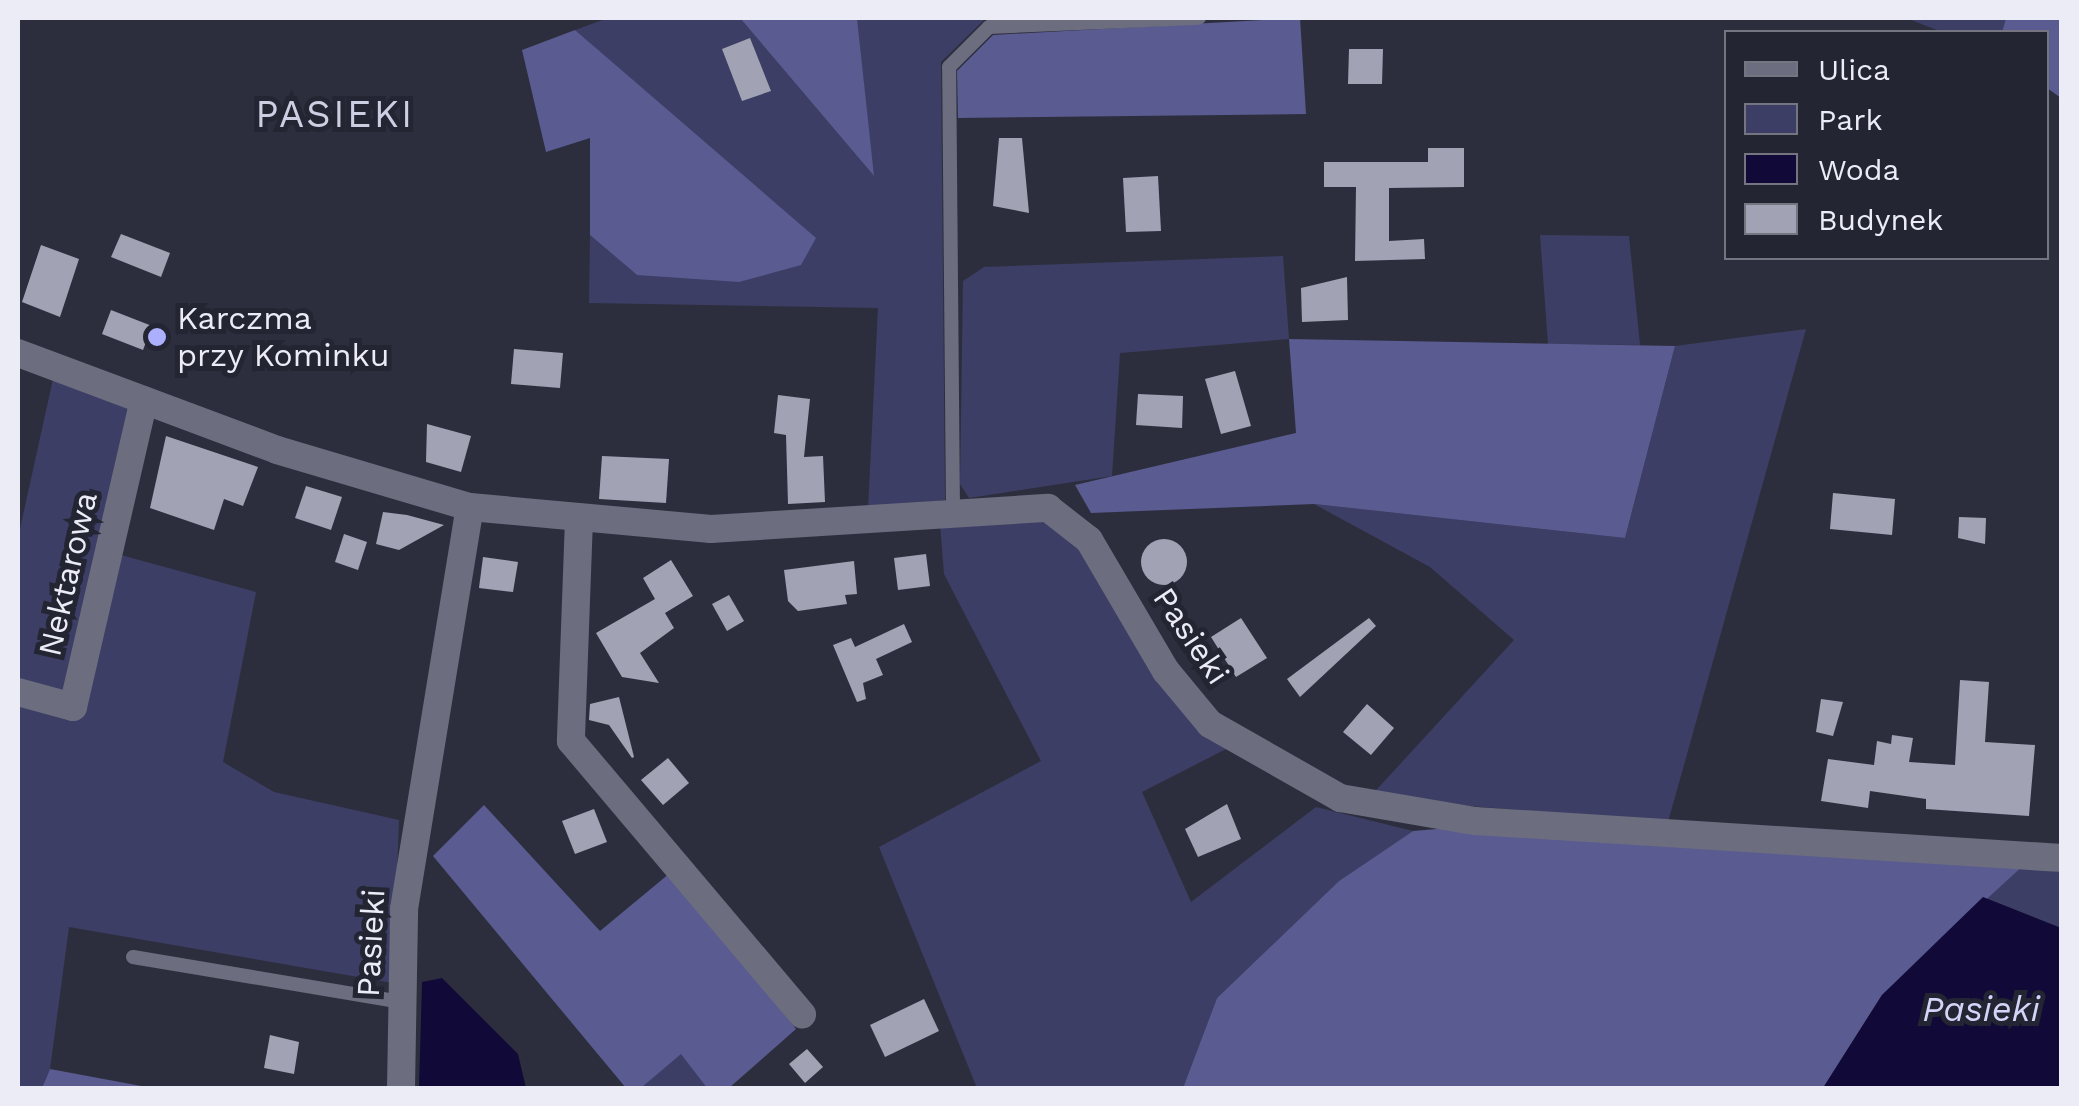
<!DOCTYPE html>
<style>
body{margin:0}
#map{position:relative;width:2079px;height:1106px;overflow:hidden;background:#2d2e3d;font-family:"Work Sans",sans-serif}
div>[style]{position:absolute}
.green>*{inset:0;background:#3d3e65}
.forest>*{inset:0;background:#5a5b91}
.water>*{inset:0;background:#110a38}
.building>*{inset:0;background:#a1a3b5}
.round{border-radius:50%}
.service>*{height:14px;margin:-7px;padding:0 7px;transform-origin:7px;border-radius:7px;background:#6c6d7f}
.minor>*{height:28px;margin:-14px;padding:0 14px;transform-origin:14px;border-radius:14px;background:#6c6d7f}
.dots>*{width:28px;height:28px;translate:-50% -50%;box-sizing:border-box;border:5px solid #242533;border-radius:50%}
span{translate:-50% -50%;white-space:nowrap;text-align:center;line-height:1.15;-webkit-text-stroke:10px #242533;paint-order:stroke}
.poi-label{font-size:32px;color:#ebecf6}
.left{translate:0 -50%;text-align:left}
.street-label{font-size:32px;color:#ebecf6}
.water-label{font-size:35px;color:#d2d5f7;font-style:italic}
.quarter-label{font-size:38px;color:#cccee2;letter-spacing:2.5px}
.frame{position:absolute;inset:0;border:20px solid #ebecf6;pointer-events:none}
.legend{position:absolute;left:1724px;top:30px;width:325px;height:230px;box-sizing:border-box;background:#242533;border:2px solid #747581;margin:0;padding:12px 18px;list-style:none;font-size:30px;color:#ebecf6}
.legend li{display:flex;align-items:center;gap:20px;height:50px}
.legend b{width:50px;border:2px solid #747581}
</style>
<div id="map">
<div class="green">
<div style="clip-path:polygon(608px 18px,740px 18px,873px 175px,857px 18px,1007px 18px,985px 19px,941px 62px,945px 500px,868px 510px,878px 308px,589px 303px,590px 235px,637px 275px,660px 105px,575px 30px)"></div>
<div style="clip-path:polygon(1906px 18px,2006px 18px,2002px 32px,1942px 32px)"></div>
<div style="clip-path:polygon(1540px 235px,1629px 236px,1640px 345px,1548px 344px)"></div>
<div style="clip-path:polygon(1283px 256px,1289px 339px,1120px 353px,1112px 476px,969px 498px,960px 484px,963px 281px,984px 267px)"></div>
<div style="clip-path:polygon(1806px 329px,1668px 822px,1369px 798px,1514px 640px,1430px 567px,1314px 504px,1625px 538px,1675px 346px)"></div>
<div style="clip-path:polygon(53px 379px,130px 404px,99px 549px,256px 592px,223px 762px,274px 792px,399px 820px,393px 983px,69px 927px,50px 1069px,42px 1088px,18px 1088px,18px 538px)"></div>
<div style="clip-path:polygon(1050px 517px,1079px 541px,1226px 749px,1142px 792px,1191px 902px,1316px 807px,1413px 831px,1339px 881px,1217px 998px,1183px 1088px,977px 1088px,879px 847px,1041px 761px,944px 574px,940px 523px)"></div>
<div style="clip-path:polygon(2026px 863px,2061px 873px,2061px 928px,1983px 897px)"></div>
<div style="clip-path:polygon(681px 1053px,707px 1088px,641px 1088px)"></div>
</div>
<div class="forest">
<div style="clip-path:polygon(740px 18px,857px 18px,874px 176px)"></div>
<div style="clip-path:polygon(1300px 18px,1306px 114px,958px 118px,957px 71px,993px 35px)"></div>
<div style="clip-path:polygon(2006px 18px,2061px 18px,2061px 98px,2047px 88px,2046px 32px,2002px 32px)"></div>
<div style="clip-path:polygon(575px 30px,816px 238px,801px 265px,739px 282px,637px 275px,590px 235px,590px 138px,546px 152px,522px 50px)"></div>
<div style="clip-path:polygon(1289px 339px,1675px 346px,1625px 538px,1314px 504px,1091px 513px,1075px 485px,1296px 433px)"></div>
<div style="clip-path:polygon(484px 805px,600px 931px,670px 873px,796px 1029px,729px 1088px,707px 1088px,681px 1054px,641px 1088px,626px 1088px,433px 856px)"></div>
<div style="clip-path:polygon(1449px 828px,2026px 863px,1882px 995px,1823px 1088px,1183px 1088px,1217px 998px,1339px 881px,1413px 831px)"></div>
<div style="clip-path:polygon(50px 1069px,152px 1088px,42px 1088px)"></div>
</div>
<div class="water">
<div style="clip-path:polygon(1983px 897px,2061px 928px,2061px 1088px,1823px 1088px,1882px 995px)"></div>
<div style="clip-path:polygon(442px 978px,518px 1054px,526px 1088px,419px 1088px,422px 982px)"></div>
</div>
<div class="building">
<div style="clip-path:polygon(750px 38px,771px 91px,742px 101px,722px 49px)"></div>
<div style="clip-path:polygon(1349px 49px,1383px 49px,1382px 84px,1348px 84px)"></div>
<div style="clip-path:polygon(999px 138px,1022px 138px,1029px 213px,993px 206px)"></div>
<div style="clip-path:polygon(1428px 148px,1464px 148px,1464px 187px,1389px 188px,1389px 241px,1424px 239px,1425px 259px,1355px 261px,1356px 187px,1324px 187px,1324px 162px,1428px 162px)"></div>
<div style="clip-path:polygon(1158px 176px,1161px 231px,1126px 232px,1123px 178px)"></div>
<div style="clip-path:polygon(121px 234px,170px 253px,161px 277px,111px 257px)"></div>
<div style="clip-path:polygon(41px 245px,79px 259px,60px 317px,22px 302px)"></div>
<div style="clip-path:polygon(1347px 277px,1348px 320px,1302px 322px,1301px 288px)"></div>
<div style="clip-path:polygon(111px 310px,152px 326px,143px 350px,102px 334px)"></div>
<div style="clip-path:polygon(514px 349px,563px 353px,560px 388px,511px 384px)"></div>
<div style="clip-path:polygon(1235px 371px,1251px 426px,1221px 434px,1205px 379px)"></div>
<div style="clip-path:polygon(1138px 394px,1183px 396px,1182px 428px,1136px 425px)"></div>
<div style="clip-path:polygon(778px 395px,810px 399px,804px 457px,823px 456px,825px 502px,788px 504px,786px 435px,774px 433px)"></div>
<div style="clip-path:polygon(427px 424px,471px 436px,461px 472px,426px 462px)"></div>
<div style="clip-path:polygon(166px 436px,258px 467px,243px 506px,224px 499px,214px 530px,150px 508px)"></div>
<div style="clip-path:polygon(602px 456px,669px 459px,666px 503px,599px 499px)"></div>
<div style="clip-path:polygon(306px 486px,342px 497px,331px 530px,295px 518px)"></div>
<div style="clip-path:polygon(1833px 493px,1895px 499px,1892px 535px,1830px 529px)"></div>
<div style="clip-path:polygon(383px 512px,407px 515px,444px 525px,399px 550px,376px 544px)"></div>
<div style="clip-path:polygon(1959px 517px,1986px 518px,1985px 544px,1958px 538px)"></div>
<div style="clip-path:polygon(344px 534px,367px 542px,358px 570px,335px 562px)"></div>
<div class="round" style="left:1141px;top:539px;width:46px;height:46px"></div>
<div style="clip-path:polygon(926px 554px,930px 586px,898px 590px,894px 558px)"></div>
<div style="clip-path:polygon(483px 557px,518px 562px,513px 592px,479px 588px)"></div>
<div style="clip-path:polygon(671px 560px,693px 596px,665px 613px,674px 628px,640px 653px,659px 683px,622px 677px,596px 633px,655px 599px,643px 578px)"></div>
<div style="clip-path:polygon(854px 561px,857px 594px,845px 595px,847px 604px,798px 611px,788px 601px,784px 570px)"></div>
<div style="clip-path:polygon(729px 595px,744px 621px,727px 631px,712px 604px)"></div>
<div style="clip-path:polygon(1241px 618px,1267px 658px,1236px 677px,1211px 637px)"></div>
<div style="clip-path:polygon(1369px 618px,1376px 626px,1300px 697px,1287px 679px)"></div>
<div style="clip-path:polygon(904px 624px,912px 642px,876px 659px,883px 675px,863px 683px,866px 699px,857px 702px,833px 645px,851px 638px,855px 647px)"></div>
<div style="clip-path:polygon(1960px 680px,1989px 682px,1985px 742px,2035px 745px,2029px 816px,1926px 809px,1926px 799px,1870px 791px,1868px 808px,1821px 801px,1828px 759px,1874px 765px,1877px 741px,1891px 744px,1892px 735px,1913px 738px,1909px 762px,1955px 765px)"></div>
<div style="clip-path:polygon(619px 697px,634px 757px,632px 758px,609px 725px,589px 720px,590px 704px)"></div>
<div style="clip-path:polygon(1821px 699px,1843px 702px,1833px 736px,1816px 732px)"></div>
<div style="clip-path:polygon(1367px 704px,1394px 728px,1371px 755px,1343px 732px)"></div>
<div style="clip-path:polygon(668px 758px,689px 783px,663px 805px,641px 780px)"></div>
<div style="clip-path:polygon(1227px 804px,1241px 839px,1198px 857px,1185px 829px)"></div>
<div style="clip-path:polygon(594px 809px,607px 842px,575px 854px,562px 821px)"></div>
<div style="clip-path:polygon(924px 999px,939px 1031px,885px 1057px,870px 1025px)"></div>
<div style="clip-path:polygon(270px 1035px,299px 1042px,294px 1074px,264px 1068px)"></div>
<div style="clip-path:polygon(807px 1049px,823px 1067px,805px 1083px,789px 1064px)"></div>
</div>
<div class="service">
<div style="left:953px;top:511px;width:444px;rotate:-90.5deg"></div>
<div style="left:949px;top:67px;width:57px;rotate:-45deg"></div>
<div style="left:989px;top:27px;width:210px;rotate:-2.5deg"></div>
<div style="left:133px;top:957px;width:273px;rotate:9.5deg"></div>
</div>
<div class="minor">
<div style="left:18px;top:353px;width:277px;rotate:20.5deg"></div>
<div style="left:277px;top:450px;width:201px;rotate:16.5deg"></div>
<div style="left:470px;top:507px;width:242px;rotate:5.2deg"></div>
<div style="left:711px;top:529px;width:338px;rotate:-3.6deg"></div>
<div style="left:1048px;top:508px;width:52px;rotate:38deg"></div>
<div style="left:1089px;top:540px;width:152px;rotate:59.6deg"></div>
<div style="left:1166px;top:671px;width:69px;rotate:50.3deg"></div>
<div style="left:1210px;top:724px;width:150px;rotate:29.6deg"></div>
<div style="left:1340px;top:798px;width:137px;rotate:9.7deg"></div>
<div style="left:1475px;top:821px;width:588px;rotate:3.61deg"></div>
<div style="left:579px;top:519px;width:222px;rotate:92.1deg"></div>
<div style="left:571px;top:741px;width:358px;rotate:49.8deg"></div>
<div style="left:18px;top:692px;width:57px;rotate:15.3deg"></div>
<div style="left:73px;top:707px;width:315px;rotate:-77deg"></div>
<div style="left:401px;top:1088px;width:179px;rotate:-89deg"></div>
<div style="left:404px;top:909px;width:407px;rotate:-80.7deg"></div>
</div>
<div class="dots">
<div style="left:157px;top:337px;background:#acaffb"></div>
</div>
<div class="poi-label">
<span class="left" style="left:177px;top:337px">Karczma<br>przy Kominku</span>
</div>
<div class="street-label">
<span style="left:68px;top:574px;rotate:-77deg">Nektarowa</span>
<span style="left:1191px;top:636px;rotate:56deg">Pasieki</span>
<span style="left:371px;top:943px;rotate:-87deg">Pasieki</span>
</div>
<div class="water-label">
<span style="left:1981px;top:1009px">Pasieki</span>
</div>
<div class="quarter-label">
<span style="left:335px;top:115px">PASIEKI</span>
</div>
<div class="frame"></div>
<ul class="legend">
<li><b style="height:12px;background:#6c6d7f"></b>Ulica</li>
<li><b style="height:28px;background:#3d3e65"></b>Park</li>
<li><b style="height:28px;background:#110a38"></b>Woda</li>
<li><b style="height:28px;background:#a1a3b5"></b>Budynek</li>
</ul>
</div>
